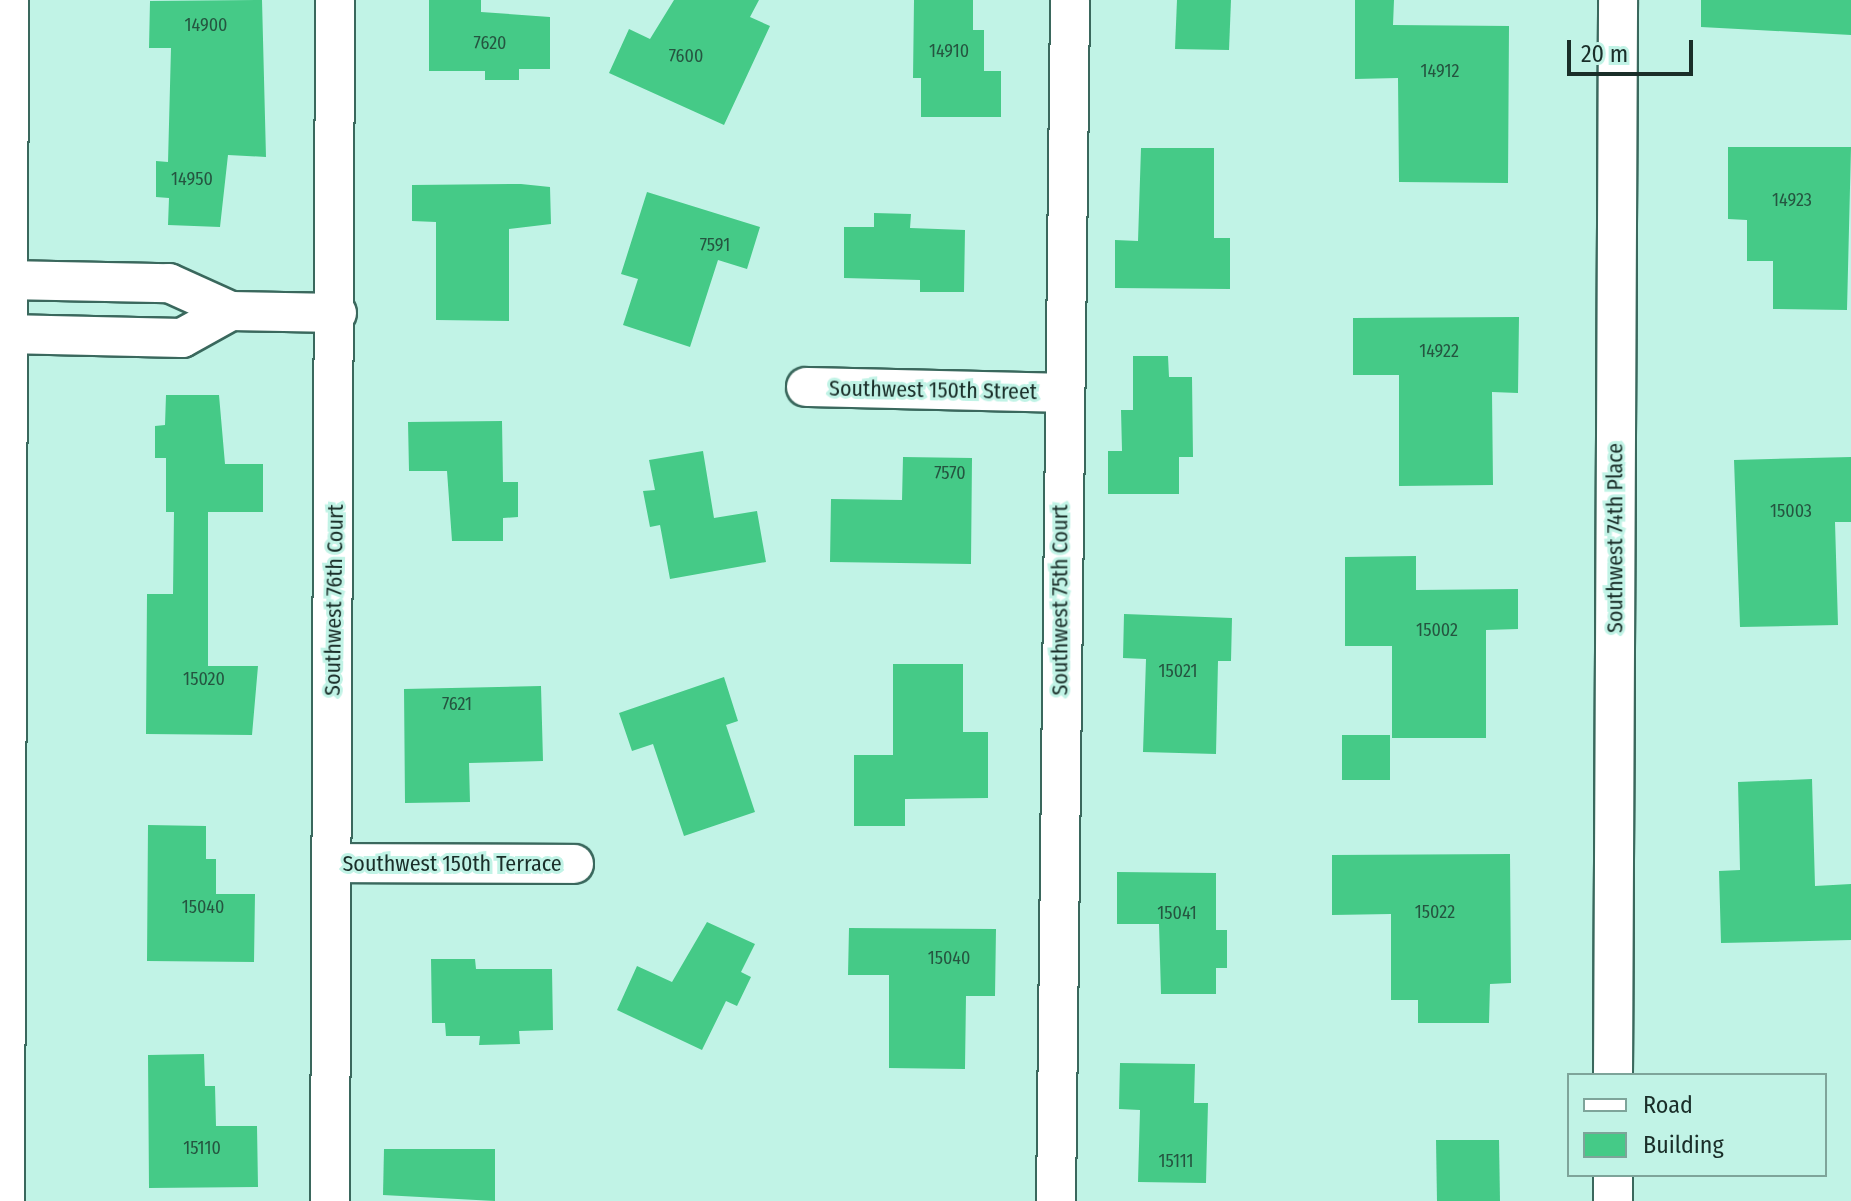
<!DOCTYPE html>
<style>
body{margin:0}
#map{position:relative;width:1851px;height:1201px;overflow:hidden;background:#c1f3e6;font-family:"Fira Sans Condensed",sans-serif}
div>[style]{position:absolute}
.building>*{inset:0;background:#45ca87}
.roads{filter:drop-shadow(2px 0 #3a685d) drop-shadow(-2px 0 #3a685d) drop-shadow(0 2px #3a685d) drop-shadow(0 -2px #3a685d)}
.street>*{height:38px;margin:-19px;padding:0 19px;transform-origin:19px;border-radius:19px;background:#fff}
.secondary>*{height:44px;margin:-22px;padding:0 22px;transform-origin:22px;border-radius:22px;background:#fff}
span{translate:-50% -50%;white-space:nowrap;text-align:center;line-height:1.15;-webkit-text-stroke:6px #c1f3e6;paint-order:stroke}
.number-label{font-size:18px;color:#255540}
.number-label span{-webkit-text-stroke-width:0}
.street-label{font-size:22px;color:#1a2e29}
.legend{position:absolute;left:1567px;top:1073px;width:260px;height:104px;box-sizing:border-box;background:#c1f3e6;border:2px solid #7ea49a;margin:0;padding:10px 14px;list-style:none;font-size:24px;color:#1a2e29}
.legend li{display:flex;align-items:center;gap:16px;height:40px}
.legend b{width:40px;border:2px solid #7ea49a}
.scale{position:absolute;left:1567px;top:40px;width:126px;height:36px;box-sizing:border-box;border:4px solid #1a2e29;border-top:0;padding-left:10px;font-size:24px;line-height:28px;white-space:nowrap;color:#1a2e29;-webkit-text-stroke:6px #c1f3e6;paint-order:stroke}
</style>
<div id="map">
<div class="building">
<div style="clip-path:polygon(262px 0,266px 157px,228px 155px,220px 227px,168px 225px,169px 198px,156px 197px,156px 161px,168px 162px,171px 48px,149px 48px,150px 1px)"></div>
<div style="clip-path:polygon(429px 0,481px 0,481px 12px,550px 17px,550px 69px,519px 69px,519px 80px,485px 80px,485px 71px,429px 71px)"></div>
<div style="clip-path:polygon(674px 0,759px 0,750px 17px,770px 26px,724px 125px,609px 73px,629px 29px,650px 39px)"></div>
<div style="clip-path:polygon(914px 0,973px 0,973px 30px,984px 30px,984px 71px,1001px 71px,1001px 117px,921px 117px,921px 78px,913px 78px)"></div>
<div style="clip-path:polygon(1177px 0,1231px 0,1229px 50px,1175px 49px)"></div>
<div style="clip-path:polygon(1355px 0,1394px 0,1393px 25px,1509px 26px,1508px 183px,1399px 182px,1398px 78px,1355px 79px)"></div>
<div style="clip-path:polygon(1701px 0,1851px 0,1851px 35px,1701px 27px)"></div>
<div style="clip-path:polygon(1728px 147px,1851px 147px,1847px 310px,1773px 309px,1773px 261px,1747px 261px,1747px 220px,1728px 219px)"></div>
<div style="clip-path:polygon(1141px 148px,1214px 148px,1214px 238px,1230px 238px,1230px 289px,1115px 288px,1115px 240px,1138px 241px)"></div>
<div style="clip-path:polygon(521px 184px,550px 187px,551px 224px,509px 229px,509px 321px,436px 320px,436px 222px,412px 221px,412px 185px)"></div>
<div style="clip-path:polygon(647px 192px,760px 227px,747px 269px,718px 260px,690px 347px,623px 325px,638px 279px,621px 274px)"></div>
<div style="clip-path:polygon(874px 213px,911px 214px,910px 228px,965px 230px,964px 292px,920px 292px,920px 280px,844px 278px,844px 227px,874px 227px)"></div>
<div style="clip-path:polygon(1519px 317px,1518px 393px,1492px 392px,1493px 485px,1399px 486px,1399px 375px,1353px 375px,1353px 318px)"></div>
<div style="clip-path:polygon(1133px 356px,1168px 356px,1169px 377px,1192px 377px,1193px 457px,1179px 457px,1179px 494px,1108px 494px,1108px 451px,1122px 451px,1121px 410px,1133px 410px)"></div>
<div style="clip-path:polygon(166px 395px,219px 395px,225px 464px,263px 464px,263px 512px,208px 512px,208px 666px,258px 666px,252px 735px,146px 734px,147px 594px,173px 594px,174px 512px,166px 512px,166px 458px,155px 458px,155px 426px,165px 425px)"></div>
<div style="clip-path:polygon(502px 421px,503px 482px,518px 482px,518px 517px,503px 518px,503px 541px,452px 541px,447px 471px,409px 471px,408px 422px)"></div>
<div style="clip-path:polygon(703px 451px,714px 518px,757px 511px,766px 562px,670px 579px,660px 525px,650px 527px,643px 491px,655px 490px,649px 460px)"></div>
<div style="clip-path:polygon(903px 457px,972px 458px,971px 564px,830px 562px,831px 499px,902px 500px)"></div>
<div style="clip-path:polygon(1851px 457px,1851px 522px,1835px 522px,1838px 625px,1740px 627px,1734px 460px)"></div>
<div style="clip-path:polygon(1416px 556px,1416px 590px,1518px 589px,1518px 629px,1486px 630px,1486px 738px,1392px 738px,1392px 646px,1345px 646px,1345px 557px)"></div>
<div style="clip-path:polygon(1124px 614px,1232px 618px,1231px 661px,1218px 661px,1216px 754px,1143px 752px,1146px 659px,1123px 658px)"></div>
<div style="clip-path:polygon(893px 664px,963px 664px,963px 732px,988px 732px,988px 798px,905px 799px,905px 826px,854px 826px,854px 755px,893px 755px)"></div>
<div style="clip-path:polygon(724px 677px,738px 721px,726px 725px,755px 812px,684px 836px,653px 744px,632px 751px,619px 713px)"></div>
<div style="clip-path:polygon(541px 686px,543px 761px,469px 763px,470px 802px,405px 803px,404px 689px)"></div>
<div style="clip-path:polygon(1342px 735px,1390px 735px,1390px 780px,1342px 780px)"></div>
<div style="clip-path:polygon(1812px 779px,1815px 886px,1851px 884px,1851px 940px,1721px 943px,1719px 871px,1740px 870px,1738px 782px)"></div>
<div style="clip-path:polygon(148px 825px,206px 826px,206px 859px,216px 859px,216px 894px,255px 894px,254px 962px,147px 961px)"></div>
<div style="clip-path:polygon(1510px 854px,1511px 983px,1490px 984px,1489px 1023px,1418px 1023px,1418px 1000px,1391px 1000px,1391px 914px,1332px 915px,1332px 855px)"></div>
<div style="clip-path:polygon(1117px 872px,1216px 873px,1216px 930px,1227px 930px,1227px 968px,1216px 968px,1216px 994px,1161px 994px,1159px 924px,1117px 924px)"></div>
<div style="clip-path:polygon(707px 922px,755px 944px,741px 972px,751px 977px,737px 1006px,726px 1001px,702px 1050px,617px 1010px,637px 966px,672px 982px)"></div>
<div style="clip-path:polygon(849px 928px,996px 929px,995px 996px,966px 996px,965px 1069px,889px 1068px,889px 975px,848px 975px)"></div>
<div style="clip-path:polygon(431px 959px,475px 959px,476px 969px,552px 969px,553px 1030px,519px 1031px,520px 1044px,479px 1045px,480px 1036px,446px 1036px,445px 1023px,432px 1023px)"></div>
<div style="clip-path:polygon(204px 1054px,205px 1086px,215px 1086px,216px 1126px,257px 1126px,258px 1187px,149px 1188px,148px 1055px)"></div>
<div style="clip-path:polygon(1120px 1063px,1195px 1064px,1194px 1103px,1208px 1103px,1206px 1183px,1138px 1182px,1140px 1110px,1119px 1109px)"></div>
<div style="clip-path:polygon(1436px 1140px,1499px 1140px,1500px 1201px,1437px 1201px)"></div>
<div style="clip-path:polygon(384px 1149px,495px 1149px,495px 1201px,383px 1195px)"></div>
</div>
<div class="roads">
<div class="street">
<div style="left:6px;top:280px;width:163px;rotate:1.1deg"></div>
<div style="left:169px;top:283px;width:68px;rotate:24.3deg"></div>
<div style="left:6px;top:334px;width:176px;rotate:1.3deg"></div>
<div style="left:182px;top:338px;width:56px;rotate:-28.9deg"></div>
<div style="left:231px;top:311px;width:106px;rotate:1.1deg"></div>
<div style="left:806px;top:387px;width:255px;rotate:1.3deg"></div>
<div style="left:331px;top:863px;width:243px;rotate:0.2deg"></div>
<div style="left:1613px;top:1075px;width:1075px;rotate:-89.73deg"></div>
<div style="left:330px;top:1201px;width:1201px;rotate:-89.76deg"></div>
<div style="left:1056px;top:1201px;width:1201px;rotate:-89.33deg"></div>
<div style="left:1613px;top:1201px;width:26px;rotate:-90deg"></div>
</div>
<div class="secondary">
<div style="left:2px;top:1201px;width:1201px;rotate:-89.81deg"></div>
</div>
</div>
<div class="number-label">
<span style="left:206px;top:25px">14900</span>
<span style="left:490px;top:43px">7620</span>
<span style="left:949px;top:51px">14910</span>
<span style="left:686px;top:56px">7600</span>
<span style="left:1440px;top:71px">14912</span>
<span style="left:192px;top:179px">14950</span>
<span style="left:1792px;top:200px">14923</span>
<span style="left:715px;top:245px">7591</span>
<span style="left:1439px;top:351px">14922</span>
<span style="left:950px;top:473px">7570</span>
<span style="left:1791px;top:511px">15003</span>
<span style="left:1437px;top:630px">15002</span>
<span style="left:1178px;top:671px">15021</span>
<span style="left:204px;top:679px">15020</span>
<span style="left:457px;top:704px">7621</span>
<span style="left:203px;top:907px">15040</span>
<span style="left:1435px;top:912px">15022</span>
<span style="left:1177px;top:913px">15041</span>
<span style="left:949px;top:958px">15040</span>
<span style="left:202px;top:1148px">15110</span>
<span style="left:1176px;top:1161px">15111</span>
</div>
<div class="street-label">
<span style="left:933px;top:390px;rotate:1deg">Southwest 150th Street</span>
<span style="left:1615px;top:538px;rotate:-90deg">Southwest 74th Place</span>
<span style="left:334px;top:600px;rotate:-89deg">Southwest 76th Court</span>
<span style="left:1060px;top:600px;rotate:-90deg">Southwest 75th Court</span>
<span style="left:452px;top:864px">Southwest 150th Terrace</span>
</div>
<ul class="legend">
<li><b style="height:10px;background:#fff"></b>Road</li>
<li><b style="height:22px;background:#45ca87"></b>Building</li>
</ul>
<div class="scale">20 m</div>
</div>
